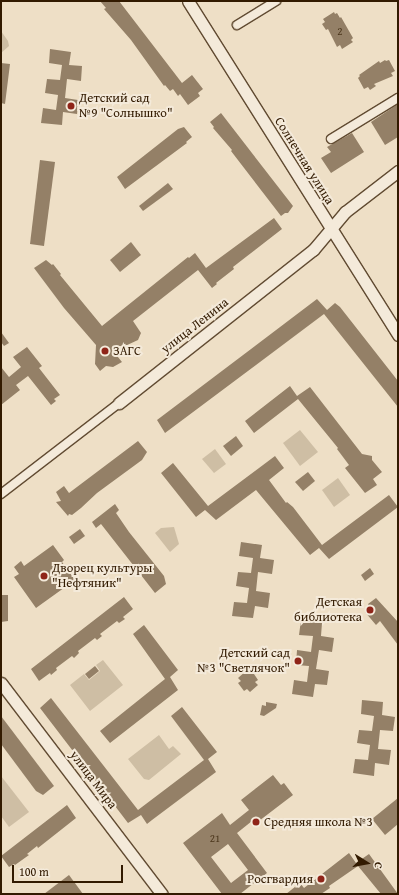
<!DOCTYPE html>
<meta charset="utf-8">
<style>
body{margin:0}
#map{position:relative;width:399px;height:895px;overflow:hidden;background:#eedfc6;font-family:"Gentium Book Plus",serif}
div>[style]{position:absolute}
.green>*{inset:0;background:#cebea4}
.building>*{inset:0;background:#948067}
.roads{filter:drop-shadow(1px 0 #614b32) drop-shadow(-1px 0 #614b32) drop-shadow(0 1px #614b32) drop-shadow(0 -1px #614b32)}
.street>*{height:8px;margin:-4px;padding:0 4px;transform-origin:4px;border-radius:4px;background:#f4eada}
.secondary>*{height:11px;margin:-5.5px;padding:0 5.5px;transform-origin:5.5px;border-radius:5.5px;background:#f4eada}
.dots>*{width:11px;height:11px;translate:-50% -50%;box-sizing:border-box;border:2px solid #f4eada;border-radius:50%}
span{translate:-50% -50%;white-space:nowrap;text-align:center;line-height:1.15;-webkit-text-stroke:4px #f4eada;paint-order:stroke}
.number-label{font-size:11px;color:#4a341a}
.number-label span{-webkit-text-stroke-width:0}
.poi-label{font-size:13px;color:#321a00}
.left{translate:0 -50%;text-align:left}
.right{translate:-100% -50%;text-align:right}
.street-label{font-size:13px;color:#321a00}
.frame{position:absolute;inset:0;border:2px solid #321a00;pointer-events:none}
.north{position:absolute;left:347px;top:843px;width:40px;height:40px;-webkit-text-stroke:3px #f4eada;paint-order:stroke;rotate:101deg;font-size:11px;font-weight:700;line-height:16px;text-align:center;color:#321a00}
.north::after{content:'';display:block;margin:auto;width:14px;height:18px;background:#321a00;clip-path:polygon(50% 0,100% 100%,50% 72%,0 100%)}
.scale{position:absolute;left:12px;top:865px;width:111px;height:18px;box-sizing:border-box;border:2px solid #321a00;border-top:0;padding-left:5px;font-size:12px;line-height:14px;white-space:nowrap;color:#321a00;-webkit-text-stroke:3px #f4eada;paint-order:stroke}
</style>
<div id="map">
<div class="green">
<div style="clip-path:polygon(1px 31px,8px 41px,9px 46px,1px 53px)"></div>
<div style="clip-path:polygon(300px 430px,318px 452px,300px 466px,283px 443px)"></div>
<div style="clip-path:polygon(215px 449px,226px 464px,214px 473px,202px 459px)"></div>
<div style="clip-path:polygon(338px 478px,350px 495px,334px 507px,322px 490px)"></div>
<div style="clip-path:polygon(174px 527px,179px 544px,170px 552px,155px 533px,161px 528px)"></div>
<div style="clip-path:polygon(103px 660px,123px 685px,90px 711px,70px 685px,84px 674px,89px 680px,100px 671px,96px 665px)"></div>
<div style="clip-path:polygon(159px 735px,169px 749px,173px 746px,181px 754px,149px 780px,144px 779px,128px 759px)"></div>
<div style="clip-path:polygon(1px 776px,29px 812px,9px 827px,1px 816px)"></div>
</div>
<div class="building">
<div style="clip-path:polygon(100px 1px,119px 1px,182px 83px,192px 75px,203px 89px,198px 93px,200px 96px,188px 105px,180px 94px,178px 96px,173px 89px,170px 91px,165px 85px,164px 86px,131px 40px,104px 9px,106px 8px)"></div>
<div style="clip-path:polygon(334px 12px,335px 14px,337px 13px,340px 18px,341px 17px,353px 38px,351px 40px,353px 42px,342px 49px,340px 45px,337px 47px,328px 29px,326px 30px,322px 24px,325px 22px,323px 19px)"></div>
<div style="clip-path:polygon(50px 49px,71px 52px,69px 65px,82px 66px,81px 81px,67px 79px,65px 98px,78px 100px,77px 114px,63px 112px,62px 125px,41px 123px,43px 108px,56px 110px,58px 95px,45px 93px,47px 79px,60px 80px,62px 65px,49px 63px)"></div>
<div style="clip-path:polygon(385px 60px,386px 61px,389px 60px,395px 71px,391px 73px,393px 76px,374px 84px,376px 86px,370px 90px,368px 87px,364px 89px,358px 78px,360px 76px,359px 75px,379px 61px,380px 63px)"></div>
<div style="clip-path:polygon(1px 63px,10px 64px,5px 104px,1px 103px)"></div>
<div style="clip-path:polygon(398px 104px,398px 137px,385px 145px,371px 122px)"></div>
<div style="clip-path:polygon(221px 113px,293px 206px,288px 213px,285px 213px,281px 216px,231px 151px,232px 150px,213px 128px,214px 127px,210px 122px)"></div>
<div style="clip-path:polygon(184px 127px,192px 137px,186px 142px,187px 143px,125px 189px,117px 177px,178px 129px)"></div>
<div style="clip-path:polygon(352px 133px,364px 152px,331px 173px,321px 158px,331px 152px,327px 147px)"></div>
<div style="clip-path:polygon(40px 160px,55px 162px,44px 246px,30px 244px)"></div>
<div style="clip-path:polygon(168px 183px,173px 189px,143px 211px,139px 206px)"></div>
<div style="clip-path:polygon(274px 218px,282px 229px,233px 267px,234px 269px,216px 283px,217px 284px,212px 288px,198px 270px,133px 321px,141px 333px,138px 340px,125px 346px,114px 346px,117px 349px,113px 351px,122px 362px,113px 367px,106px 366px,100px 371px,95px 364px,96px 345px,64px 308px,34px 268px,46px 260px,52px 265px,53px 264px,61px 274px,60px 275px,102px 326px,188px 257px,189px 258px,195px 253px,206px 268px)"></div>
<div style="clip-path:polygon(131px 242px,141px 255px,120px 272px,110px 260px)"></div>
<div style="clip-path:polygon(317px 299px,327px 310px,335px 303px,340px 307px,398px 381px,398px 407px,324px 314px,165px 433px,157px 420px)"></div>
<div style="clip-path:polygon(1px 332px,9px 343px,4px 346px,1px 342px)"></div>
<div style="clip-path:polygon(27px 347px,42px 366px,39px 368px,60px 395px,54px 399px,56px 401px,51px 405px,28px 376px,16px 385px,20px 390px,1px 405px,1px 367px,9px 377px,21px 367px,13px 357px)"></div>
<div style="clip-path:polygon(290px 386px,297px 396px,310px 387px,362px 454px,372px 456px,372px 460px,382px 472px,373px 479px,377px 485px,365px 493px,345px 468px,349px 465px,337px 449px,338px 448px,298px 399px,254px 433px,245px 421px)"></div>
<div style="clip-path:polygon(236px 436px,243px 446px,231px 456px,223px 446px)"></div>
<div style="clip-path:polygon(138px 441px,147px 452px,142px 460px,97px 493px,81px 508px,72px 515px,69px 514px,68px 516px,56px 502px,61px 501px,56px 492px,64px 486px,69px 493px)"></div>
<div style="clip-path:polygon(275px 456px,284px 468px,269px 480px,286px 503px,287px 502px,293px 507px,322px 545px,389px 495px,398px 507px,329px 559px,319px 548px,310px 555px,256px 490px,216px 520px,205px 510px,196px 517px,161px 473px,173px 463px,208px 506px)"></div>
<div style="clip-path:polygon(308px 472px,315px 481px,303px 491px,295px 482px)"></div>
<div style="clip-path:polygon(115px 504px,119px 510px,116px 513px,129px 532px,164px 576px,166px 584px,155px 593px,101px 524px,96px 528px,92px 522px)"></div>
<div style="clip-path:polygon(80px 529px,85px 536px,74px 544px,69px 537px)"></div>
<div style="clip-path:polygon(241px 542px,262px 545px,260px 558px,274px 560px,272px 574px,258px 572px,256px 591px,270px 593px,268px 608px,255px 606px,253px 618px,232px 616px,234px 602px,247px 603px,249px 588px,236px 586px,238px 572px,251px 573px,253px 558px,239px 556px)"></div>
<div style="clip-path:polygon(53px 545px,64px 560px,62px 562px,75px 580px,36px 608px,14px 577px,19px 574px,14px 567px,21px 561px,24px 566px)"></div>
<div style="clip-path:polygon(370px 568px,374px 574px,365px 581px,361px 575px)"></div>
<div style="clip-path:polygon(1px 595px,8px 595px,8px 621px,1px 622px)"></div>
<div style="clip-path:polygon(124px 597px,133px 609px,123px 617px,125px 619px,119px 623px,117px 621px,100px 634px,102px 636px,97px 640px,95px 638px,78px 651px,79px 653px,74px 658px,72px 656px,56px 668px,57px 670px,51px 675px,50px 673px,39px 681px,31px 669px)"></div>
<div style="clip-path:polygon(376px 598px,398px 622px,398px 645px,380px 621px,376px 625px,365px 612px,370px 608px,368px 604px)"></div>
<div style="clip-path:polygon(301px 620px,322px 623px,321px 636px,334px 638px,332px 652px,319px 650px,316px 669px,329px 671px,327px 685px,315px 684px,313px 697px,292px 694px,294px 680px,307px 682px,309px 666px,296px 665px,297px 650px,311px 652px,313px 636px,299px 635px)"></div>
<div style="clip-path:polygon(144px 625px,178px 670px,170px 677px,178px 690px,110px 743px,100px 731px,165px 679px,133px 634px)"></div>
<div style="clip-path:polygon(95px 666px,99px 671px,89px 679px,85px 674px)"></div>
<div style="clip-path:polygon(246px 671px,249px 674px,252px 671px,258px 680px,255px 682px,258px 685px,250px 692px,247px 689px,244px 691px,238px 683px,241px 681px,238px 678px)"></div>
<div style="clip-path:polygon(51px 698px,138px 810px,204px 760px,171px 716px,182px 707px,217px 752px,208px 759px,216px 772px,152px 820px,147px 824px,141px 815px,128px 823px,40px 708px)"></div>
<div style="clip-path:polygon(362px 700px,383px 702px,382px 715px,395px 717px,393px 731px,380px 730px,378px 749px,391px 750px,389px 765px,375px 763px,374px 776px,353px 773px,355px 759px,368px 760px,370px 745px,357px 743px,359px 730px,372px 731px,374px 716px,361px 714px)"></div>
<div style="clip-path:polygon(266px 702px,277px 704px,276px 708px,264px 716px,260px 715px,262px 705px,266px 706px)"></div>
<div style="clip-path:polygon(1px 716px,54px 786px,43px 795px,36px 791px,1px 744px)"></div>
<div style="clip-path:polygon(evenodd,273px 775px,281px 785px,284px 783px,293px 795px,255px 824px,252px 821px,237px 833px,267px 873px,240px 894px,222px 894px,183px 843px,222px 813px,230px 825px,249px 810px,241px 800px,273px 775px,228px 844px,248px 870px,231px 883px,211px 857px,228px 844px)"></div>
<div style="clip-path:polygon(398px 798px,398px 824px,385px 835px,372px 819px)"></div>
<div style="clip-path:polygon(67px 805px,76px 818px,38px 848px,37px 846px,27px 854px,29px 855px,15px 865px,14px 864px,9px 867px,1px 856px)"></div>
<div style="clip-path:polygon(349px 853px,356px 863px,369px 854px,398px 894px,381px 894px,358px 866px,329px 886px,330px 888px,321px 894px,286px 894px,300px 883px,304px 888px)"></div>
<div style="clip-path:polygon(69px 875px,83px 894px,44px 894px)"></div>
</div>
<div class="roads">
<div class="street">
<div style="left:237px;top:25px;width:46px;rotate:-31.6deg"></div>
<div style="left:331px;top:139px;width:79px;rotate:-31.5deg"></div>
<div style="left:1px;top:494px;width:149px;rotate:-37.6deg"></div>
</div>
<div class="secondary">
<div style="left:188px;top:1px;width:395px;rotate:57.8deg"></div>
<div style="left:119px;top:403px;width:247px;rotate:-38.3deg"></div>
<div style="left:313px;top:250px;width:50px;rotate:-49.9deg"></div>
<div style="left:345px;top:212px;width:67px;rotate:-37.7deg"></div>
<div style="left:1px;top:683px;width:265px;rotate:52.7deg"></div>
</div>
</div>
<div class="dots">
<div style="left:71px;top:106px;background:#8f2418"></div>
<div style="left:105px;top:351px;background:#8f2418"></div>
<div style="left:44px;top:576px;background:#8f2418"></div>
<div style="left:370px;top:610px;background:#8f2418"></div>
<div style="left:298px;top:661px;background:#8f2418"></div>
<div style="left:256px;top:822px;background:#8f2418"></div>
<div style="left:321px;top:879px;background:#8f2418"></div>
</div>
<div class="number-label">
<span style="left:340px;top:31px">2</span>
<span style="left:215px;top:838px">21</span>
</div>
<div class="poi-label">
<span class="left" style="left:79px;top:106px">Детский сад<br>№9 "Солнышко"</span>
<span class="left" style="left:113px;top:351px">ЗАГС</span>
<span class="left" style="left:52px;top:576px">Дворец культуры<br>"Нефтяник"</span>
<span class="right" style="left:362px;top:610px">Детская<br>библиотека</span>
<span class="right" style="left:290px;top:661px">Детский сад<br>№3 "Светлячок"</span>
<span class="left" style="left:264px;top:822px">Средняя школа №3</span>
<span class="right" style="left:313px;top:879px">Росгвардия</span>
</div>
<div class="street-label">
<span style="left:304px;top:161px;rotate:58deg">Солнечная улица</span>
<span style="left:195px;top:326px;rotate:-38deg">улица Ленина</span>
<span style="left:93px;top:780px;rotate:53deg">улица Мира</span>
</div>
<div class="frame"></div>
<div class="north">С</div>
<div class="scale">100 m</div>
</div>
